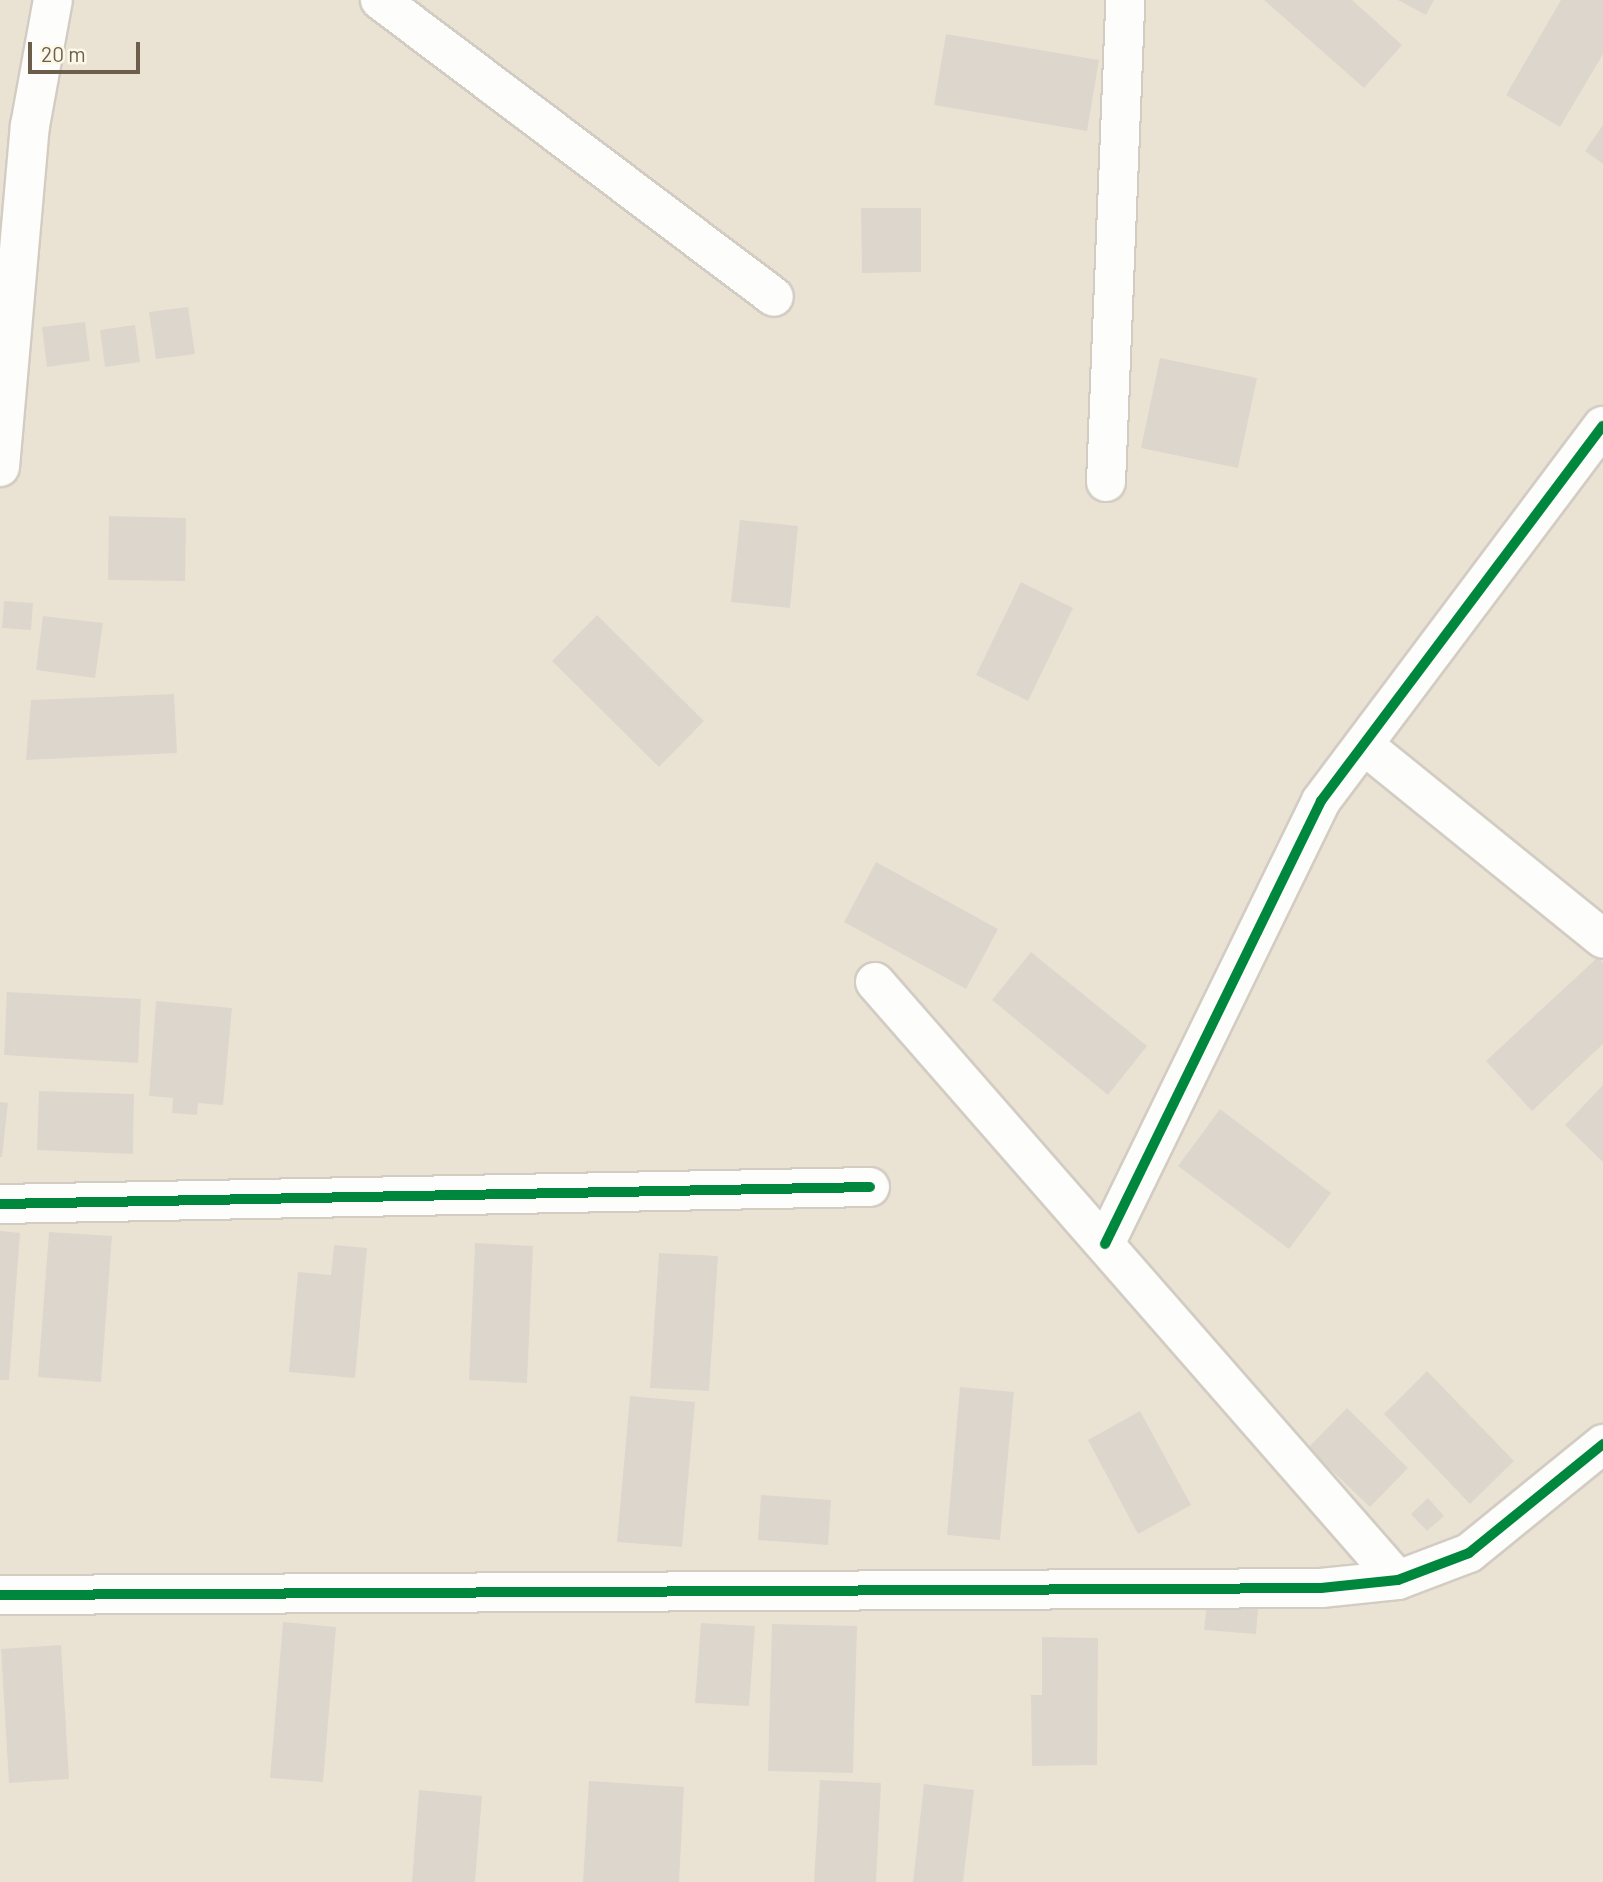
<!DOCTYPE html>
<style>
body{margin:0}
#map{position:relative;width:1603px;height:1882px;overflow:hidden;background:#f3f0e7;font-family:Barlow,sans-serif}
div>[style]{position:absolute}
.residential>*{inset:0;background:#eae3d4}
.building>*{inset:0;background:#ddd6cd}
.roads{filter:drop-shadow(2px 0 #d2ccc3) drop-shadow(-2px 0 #d2ccc3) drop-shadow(0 2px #d2ccc3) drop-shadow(0 -2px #d2ccc3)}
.minor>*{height:38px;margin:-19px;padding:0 19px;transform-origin:19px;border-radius:19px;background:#fdfdfb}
.cycleway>*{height:10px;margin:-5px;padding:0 5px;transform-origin:5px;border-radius:5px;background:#00873e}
span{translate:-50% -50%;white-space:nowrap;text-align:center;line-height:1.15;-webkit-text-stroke:5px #fcf8e7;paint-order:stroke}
.scale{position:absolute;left:28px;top:42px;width:112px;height:32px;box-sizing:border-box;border:4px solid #6d5e4b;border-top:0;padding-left:9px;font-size:21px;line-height:24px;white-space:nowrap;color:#6d5e4b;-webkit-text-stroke:5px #fcf8e7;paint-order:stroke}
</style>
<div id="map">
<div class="residential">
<div style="clip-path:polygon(0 0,1603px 0,1603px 1882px,0 1882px)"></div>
</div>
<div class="building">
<div style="clip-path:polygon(1264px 0,1352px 0,1402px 45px,1364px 88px)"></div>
<div style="clip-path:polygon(1398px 0,1434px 0,1426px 15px)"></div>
<div style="clip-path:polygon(1561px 0,1603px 0,1603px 54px,1560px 127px,1506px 95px)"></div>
<div style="clip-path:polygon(946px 34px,1099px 60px,1087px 131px,934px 105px)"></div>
<div style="clip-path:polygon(1603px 125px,1603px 164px,1585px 151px)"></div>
<div style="clip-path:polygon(861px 208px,921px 208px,921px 272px,862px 273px)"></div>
<div style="clip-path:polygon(188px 307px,195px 354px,156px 359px,149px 312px)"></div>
<div style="clip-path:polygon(85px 322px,90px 361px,47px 367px,42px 327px)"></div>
<div style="clip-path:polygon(135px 325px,140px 362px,105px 367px,100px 330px)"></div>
<div style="clip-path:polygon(1160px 358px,1257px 378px,1238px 468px,1141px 448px)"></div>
<div style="clip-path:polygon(109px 516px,186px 518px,185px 581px,108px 580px)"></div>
<div style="clip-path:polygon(740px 520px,798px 526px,790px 608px,731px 602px)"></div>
<div style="clip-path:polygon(1021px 582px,1073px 608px,1028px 701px,976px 675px)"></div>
<div style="clip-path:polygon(4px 601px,33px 603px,31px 630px,2px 628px)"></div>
<div style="clip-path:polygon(597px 615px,704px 721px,659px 767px,552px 661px)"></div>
<div style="clip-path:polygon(43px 616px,103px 623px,95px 678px,36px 670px)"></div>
<div style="clip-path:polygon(174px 694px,177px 753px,26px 760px,31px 700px)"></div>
<div style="clip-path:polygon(876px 862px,998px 929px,966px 989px,844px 922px)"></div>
<div style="clip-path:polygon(1031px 952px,1147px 1046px,1108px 1095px,992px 1000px)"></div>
<div style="clip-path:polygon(1598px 957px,1603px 963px,1603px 1044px,1532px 1111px,1486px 1061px)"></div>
<div style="clip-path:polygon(7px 992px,141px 999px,138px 1063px,4px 1055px)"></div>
<div style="clip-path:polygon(156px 1001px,232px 1008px,223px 1105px,198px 1103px,197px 1115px,172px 1113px,173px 1098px,149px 1096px)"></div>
<div style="clip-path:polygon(1603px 1085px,1603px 1162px,1565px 1125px)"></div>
<div style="clip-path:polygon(39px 1091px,134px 1094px,133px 1154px,37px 1150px)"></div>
<div style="clip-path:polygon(0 1102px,8px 1103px,2px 1157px,0 1157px)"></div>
<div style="clip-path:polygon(1220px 1109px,1331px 1193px,1289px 1249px,1178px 1166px)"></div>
<div style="clip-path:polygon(0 1231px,20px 1233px,9px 1380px,0 1380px)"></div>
<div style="clip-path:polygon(49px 1232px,112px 1236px,101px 1382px,38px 1377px)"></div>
<div style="clip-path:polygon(475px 1243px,533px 1246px,527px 1383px,469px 1380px)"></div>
<div style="clip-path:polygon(334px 1245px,367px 1248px,355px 1378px,289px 1372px,298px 1272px,331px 1275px)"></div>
<div style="clip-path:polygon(659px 1253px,718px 1256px,709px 1391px,650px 1388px)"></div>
<div style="clip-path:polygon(1427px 1371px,1514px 1461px,1470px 1504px,1384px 1414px)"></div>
<div style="clip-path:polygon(960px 1387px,1014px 1392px,1000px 1540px,947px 1535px)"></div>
<div style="clip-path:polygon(630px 1396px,695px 1402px,682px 1547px,617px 1542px)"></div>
<div style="clip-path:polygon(1347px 1408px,1408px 1468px,1370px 1507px,1308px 1448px)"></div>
<div style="clip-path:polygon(1140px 1411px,1191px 1505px,1138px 1534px,1088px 1440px)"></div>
<div style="clip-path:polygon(761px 1495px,831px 1500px,828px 1545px,758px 1540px)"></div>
<div style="clip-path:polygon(1428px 1498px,1444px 1516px,1427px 1531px,1411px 1514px)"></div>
<div style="clip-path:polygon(1207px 1604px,1258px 1608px,1256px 1634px,1204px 1630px)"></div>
<div style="clip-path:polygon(283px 1622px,336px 1627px,323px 1782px,270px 1778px)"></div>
<div style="clip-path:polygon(701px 1623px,755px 1626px,749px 1706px,695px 1703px)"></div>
<div style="clip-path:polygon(772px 1624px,857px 1626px,853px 1773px,768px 1771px)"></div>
<div style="clip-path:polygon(1042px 1637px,1098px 1638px,1097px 1765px,1032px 1766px,1031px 1695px,1042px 1695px)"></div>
<div style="clip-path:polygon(61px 1645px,69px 1779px,9px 1783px,1px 1649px)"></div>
<div style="clip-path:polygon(820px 1780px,881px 1783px,876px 1882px,814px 1882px)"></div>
<div style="clip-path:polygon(589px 1781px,684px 1787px,679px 1882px,583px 1882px)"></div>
<div style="clip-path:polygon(924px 1784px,974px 1790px,963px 1882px,913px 1882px)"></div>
<div style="clip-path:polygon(419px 1790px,482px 1796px,475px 1882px,412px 1882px)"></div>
</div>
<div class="roads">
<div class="minor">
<div style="left:380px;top:0;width:493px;rotate:37deg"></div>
<div style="left:0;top:467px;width:342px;rotate:-85deg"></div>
<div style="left:30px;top:126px;width:128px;rotate:-79.7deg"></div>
<div style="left:1106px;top:482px;width:482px;rotate:-87.7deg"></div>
<div style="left:1365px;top:746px;width:306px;rotate:39deg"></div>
<div style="left:875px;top:982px;width:794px;rotate:48.83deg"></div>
<div style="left:0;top:1204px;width:870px;rotate:-1.12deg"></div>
<div style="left:1105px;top:1244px;width:493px;rotate:-64deg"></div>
<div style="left:1321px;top:801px;width:469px;rotate:-53.1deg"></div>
<div style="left:0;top:1595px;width:1321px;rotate:-0.3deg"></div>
<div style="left:1321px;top:1588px;width:77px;rotate:-5.9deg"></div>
<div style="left:1398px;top:1580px;width:76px;rotate:-20.8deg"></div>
<div style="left:1469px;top:1553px;width:173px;rotate:-39.1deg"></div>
</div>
</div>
<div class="cycleway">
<div style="left:0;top:1204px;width:870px;rotate:-1.12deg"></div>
<div style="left:1105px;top:1244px;width:493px;rotate:-64deg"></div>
<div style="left:1321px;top:801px;width:469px;rotate:-53.1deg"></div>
<div style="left:0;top:1595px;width:1321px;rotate:-0.3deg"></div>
<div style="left:1321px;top:1588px;width:77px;rotate:-5.9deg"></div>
<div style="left:1398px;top:1580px;width:76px;rotate:-20.8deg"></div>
<div style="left:1469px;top:1553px;width:173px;rotate:-39.1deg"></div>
</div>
<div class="scale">20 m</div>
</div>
